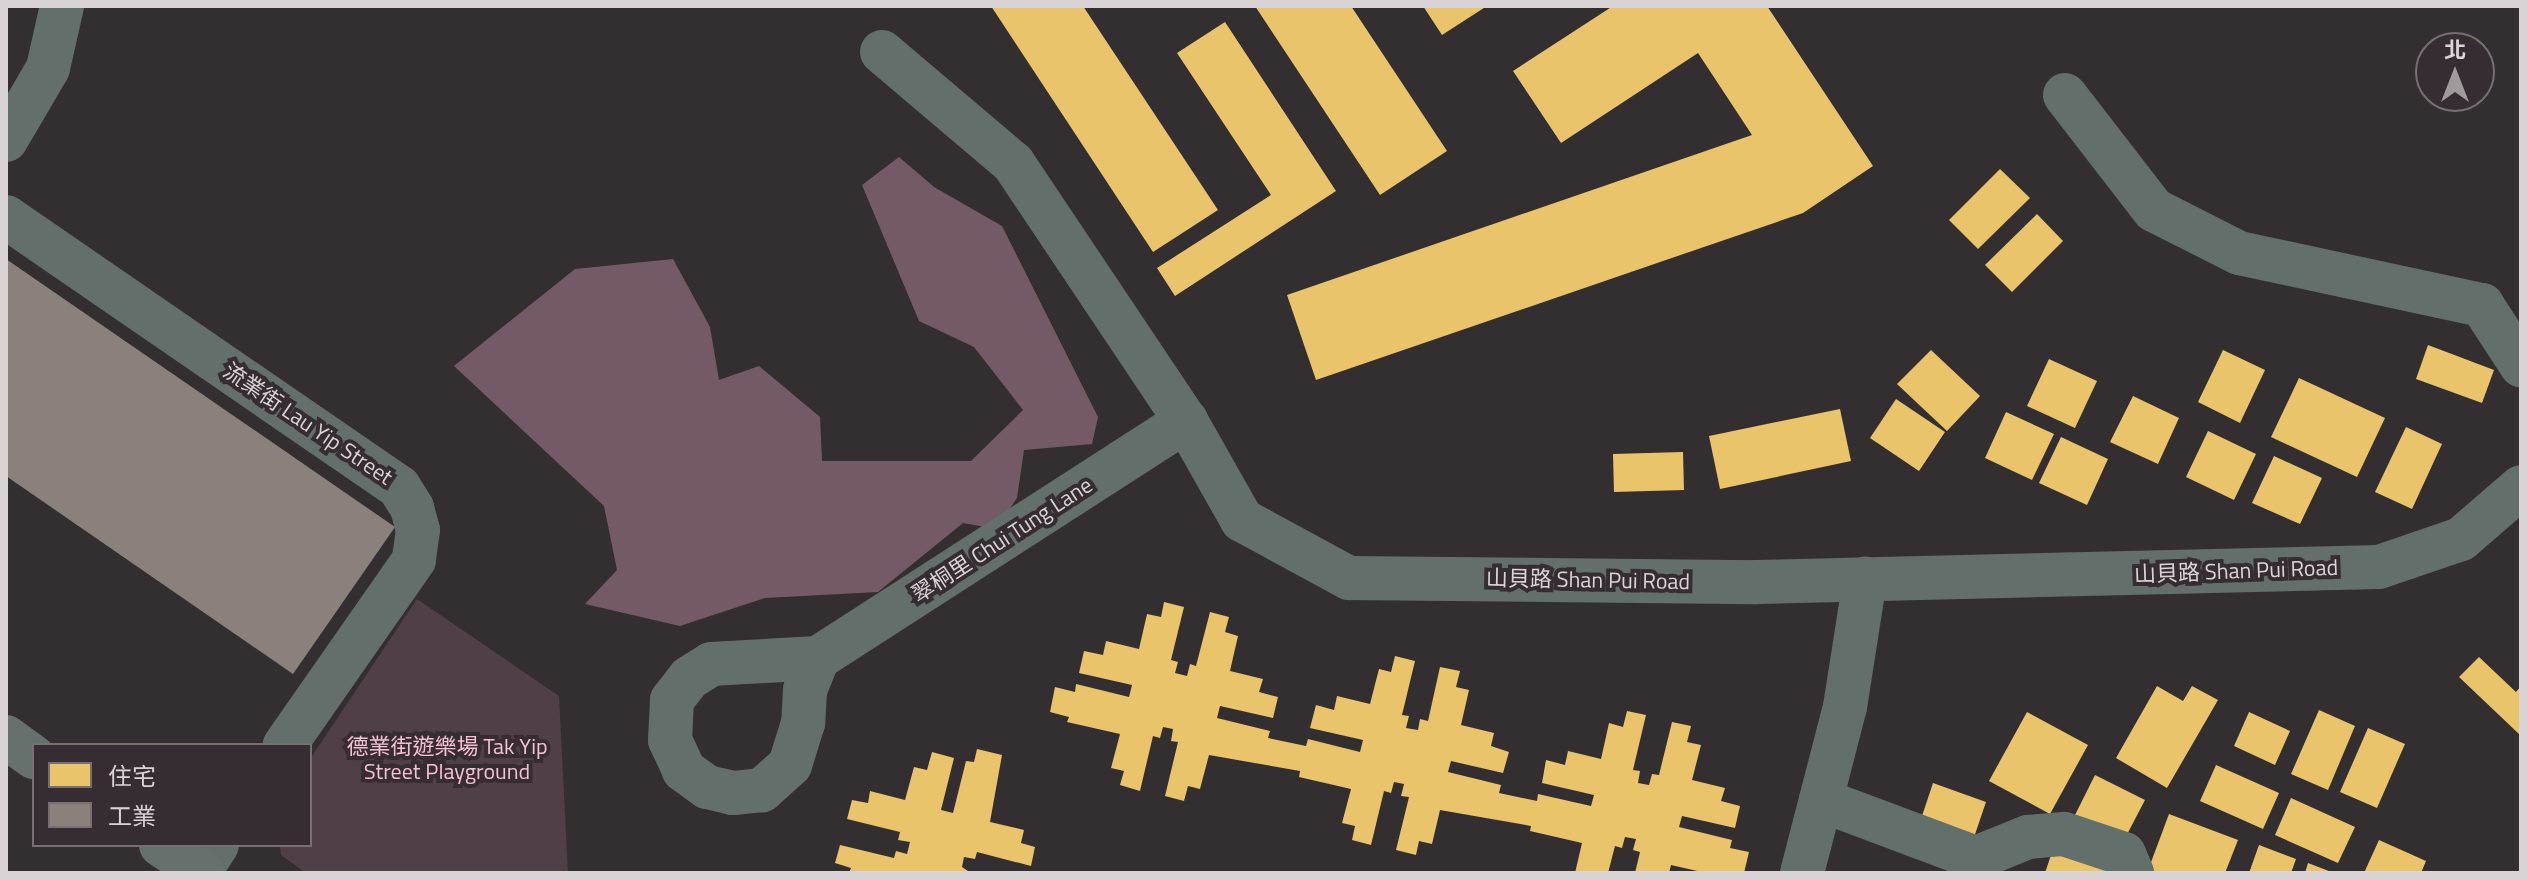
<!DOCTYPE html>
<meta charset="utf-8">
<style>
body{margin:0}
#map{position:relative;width:2527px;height:879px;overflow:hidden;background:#332f31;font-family:"Titillium Web","Noto Sans TC",sans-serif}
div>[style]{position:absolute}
.green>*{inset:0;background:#503f47}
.forest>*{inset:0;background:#745a66}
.homes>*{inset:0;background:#e9c46a}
.industry>*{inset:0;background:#8a817c}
.street>*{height:44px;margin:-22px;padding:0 22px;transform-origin:22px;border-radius:22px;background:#636f6b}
.secondary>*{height:44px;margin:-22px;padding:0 22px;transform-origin:22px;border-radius:22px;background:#66706d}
span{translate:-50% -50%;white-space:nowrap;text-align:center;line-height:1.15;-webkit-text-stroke:8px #352d31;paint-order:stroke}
.street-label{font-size:22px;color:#dad4d7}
.park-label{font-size:22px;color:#f8bfd9}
.frame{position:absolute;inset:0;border:8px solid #dad4d7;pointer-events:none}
.legend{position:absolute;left:32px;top:743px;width:280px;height:104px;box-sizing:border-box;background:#352d31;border:2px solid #777073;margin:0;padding:10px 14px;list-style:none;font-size:24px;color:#dad4d7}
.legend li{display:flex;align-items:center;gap:16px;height:40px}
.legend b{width:40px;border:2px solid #777073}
.north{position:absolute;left:2415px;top:32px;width:80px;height:80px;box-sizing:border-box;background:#352d31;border:2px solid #777073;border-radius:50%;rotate:0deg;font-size:22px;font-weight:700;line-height:32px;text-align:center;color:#dad4d7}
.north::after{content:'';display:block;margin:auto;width:28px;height:36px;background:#a09a9d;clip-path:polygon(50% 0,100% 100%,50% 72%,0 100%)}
</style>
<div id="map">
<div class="green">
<div style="clip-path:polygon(417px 599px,559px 696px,568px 873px,306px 873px,281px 855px,280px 845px,310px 845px,310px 759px)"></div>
</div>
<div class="forest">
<div style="clip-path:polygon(899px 157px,934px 187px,1002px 226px,1098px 417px,1092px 444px,1024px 450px,1017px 498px,996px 529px,963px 523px,878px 592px,765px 598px,680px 626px,585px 604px,617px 570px,604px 506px,454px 366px,575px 269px,673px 259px,710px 327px,719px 380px,759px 366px,820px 417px,822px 461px,971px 461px,1023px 410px,974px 347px,919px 321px,862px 185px)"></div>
</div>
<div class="homes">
<div style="clip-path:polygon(991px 6px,1083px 6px,1218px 210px,1153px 252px)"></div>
<div style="clip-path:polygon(1255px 6px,1351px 6px,1447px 151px,1380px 195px)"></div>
<div style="clip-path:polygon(1423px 6px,1487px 6px,1442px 35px)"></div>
<div style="clip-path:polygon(1613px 6px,1767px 6px,1873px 166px,1803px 213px,1316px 380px,1287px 295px,1752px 135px,1698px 53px,1561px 143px,1513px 71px)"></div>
<div style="clip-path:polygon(1225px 22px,1336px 191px,1175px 296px,1157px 268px,1271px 195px,1177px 53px)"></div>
<div style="clip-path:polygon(2000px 169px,2030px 198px,1978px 249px,1949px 220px)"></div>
<div style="clip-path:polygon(2037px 214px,2063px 241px,2012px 292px,1985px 265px)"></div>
<div style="clip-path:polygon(2428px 345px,2494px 370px,2482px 403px,2416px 379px)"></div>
<div style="clip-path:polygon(1931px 350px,1980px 396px,1947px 431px,1897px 384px)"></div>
<div style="clip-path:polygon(2223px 350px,2265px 370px,2240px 423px,2198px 402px)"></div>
<div style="clip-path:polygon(2049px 359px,2097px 381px,2075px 428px,2027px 406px)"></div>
<div style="clip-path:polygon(2299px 378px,2385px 418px,2357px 477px,2271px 437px)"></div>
<div style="clip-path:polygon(2133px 396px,2179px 418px,2158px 464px,2110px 442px)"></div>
<div style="clip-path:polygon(1896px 399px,1945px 432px,1919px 471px,1870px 438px)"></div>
<div style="clip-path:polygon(1840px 409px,1851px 461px,1720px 489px,1709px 436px)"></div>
<div style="clip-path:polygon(2006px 412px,2054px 434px,2032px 480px,1985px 458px)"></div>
<div style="clip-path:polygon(2406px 427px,2442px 444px,2412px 509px,2375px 492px)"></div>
<div style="clip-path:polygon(2208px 431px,2256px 454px,2234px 500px,2186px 477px)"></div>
<div style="clip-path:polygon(2061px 437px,2108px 459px,2087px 505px,2039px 483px)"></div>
<div style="clip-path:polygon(1683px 452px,1684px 490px,1614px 492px,1613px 454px)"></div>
<div style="clip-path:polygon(2274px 456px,2322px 478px,2300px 524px,2252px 503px)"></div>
<div style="clip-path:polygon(1164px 602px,1184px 607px,1171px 660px,1178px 662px,1175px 673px,1187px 676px,1190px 664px,1196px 666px,1210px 612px,1229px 617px,1225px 632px,1238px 636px,1230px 671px,1263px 679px,1259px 692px,1278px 697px,1273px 718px,1220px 706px,1217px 718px,1270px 731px,1268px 738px,1306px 746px,1308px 739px,1360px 752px,1363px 740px,1310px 728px,1316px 705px,1334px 710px,1337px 696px,1370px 704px,1379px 669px,1391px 672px,1395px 656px,1415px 661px,1402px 715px,1409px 716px,1406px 728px,1418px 730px,1420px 719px,1428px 721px,1440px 667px,1460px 671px,1456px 687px,1469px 690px,1461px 725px,1494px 733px,1491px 746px,1509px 752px,1503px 773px,1451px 761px,1448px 772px,1501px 785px,1499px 793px,1537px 801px,1538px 794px,1591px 806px,1594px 795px,1542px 783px,1546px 760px,1565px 765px,1568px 751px,1601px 759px,1609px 723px,1623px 727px,1627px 711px,1646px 715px,1633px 770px,1640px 771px,1638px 783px,1649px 785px,1652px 774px,1659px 775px,1672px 722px,1691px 726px,1687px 742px,1701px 745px,1692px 780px,1725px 788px,1721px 801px,1740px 806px,1735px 828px,1682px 816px,1679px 827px,1732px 840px,1730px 848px,1749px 852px,1744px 873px,1706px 873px,1671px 865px,1669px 873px,1635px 873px,1640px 852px,1633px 850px,1636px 839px,1625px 837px,1622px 848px,1615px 846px,1608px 873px,1575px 873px,1582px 843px,1530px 831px,1531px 826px,1440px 810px,1432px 844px,1419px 841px,1416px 855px,1396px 850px,1409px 797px,1401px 796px,1404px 784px,1394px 782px,1391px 793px,1384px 791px,1371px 845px,1352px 840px,1355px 826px,1342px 823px,1351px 789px,1299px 777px,1300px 771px,1209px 755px,1200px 789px,1188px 786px,1184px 801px,1165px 796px,1178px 742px,1171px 741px,1173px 729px,1163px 727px,1160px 738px,1153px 736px,1140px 791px,1120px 785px,1124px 771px,1111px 768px,1120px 734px,1067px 722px,1069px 717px,1050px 712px,1055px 687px,1075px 692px,1076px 684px,1129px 697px,1132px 685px,1079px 673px,1084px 651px,1103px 655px,1106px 641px,1139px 649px,1147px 614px,1161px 617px)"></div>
<div style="clip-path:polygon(2479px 657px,2516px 692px,2521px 686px,2519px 734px,2459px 677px)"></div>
<div style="clip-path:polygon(2157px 686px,2183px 701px,2192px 686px,2218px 700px,2167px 788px,2116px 758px)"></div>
<div style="clip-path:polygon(2319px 710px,2355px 726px,2328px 790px,2291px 774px)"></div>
<div style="clip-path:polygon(2027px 712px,2088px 745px,2050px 814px,1989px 781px)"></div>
<div style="clip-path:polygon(2249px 712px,2290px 731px,2275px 765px,2234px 746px)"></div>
<div style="clip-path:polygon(2368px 728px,2405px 744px,2377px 808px,2340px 792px)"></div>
<div style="clip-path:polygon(977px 749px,1002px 755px,990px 822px,1024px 830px,1021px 843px,1035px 847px,1031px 866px,977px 852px,975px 859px,964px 857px,962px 867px,971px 873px,849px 873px,851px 868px,835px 863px,840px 845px,894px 858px,896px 851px,907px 854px,910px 842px,898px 840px,900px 832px,847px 819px,852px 800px,868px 803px,870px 791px,905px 800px,914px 767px,927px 770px,932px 752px,954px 758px,941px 810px,953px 813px,966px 761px,974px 762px)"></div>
<div style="clip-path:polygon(2216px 765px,2279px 793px,2263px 829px,2200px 801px)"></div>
<div style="clip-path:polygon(2095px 775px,2145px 800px,2122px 844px,2073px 819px)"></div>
<div style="clip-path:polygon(1933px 783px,1986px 802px,1970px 849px,1917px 831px)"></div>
<div style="clip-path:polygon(2291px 798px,2355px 827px,2338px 863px,2275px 835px)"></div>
<div style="clip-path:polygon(2169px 814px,2238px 840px,2225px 873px,2147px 873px)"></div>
<div style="clip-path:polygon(2057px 837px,2119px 873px,2045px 873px)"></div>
<div style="clip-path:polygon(2379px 840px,2426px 861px,2421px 873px,2364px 873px)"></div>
<div style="clip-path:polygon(2259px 845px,2296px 859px,2291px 873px,2249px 873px)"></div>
<div style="clip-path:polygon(2308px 863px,2334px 873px,2305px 873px)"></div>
</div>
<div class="industry">
<div style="clip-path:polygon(6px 259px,395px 527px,293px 674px,6px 476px)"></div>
</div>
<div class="street">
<div style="left:882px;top:52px;width:172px;rotate:40.3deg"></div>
<div style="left:1013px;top:163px;width:311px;rotate:56.2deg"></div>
<div style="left:1186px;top:421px;width:114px;rotate:60.5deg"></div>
<div style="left:1242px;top:520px;width:122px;rotate:28.5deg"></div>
<div style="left:1349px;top:578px;width:407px;rotate:0.6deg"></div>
<div style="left:1756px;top:582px;width:623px;rotate:-1.38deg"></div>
<div style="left:2379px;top:567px;width:87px;rotate:-18.9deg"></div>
<div style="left:2461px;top:539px;width:79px;rotate:-40.9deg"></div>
<div style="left:2065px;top:95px;width:145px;rotate:52.3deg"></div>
<div style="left:2154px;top:210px;width:95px;rotate:26.8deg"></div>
<div style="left:2239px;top:253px;width:249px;rotate:12.1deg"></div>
<div style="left:2482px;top:305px;width:72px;rotate:57deg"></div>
<div style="left:6px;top:140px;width:83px;rotate:-59.7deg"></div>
<div style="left:48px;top:68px;width:64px;rotate:-77.3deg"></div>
<div style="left:6px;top:217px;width:477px;rotate:34.5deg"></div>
<div style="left:399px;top:487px;width:25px;rotate:58deg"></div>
<div style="left:412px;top:508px;width:23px;rotate:75deg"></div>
<div style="left:418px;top:530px;width:30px;rotate:98deg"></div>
<div style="left:414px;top:560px;width:226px;rotate:124.9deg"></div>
<div style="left:818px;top:658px;width:35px;rotate:112deg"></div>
<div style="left:805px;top:690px;width:33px;rotate:93deg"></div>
<div style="left:803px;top:723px;width:44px;rotate:107.2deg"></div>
<div style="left:790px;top:765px;width:38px;rotate:138deg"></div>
<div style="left:762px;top:790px;width:29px;rotate:174deg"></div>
<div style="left:733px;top:793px;width:27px;rotate:-167deg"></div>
<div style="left:707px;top:787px;width:29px;rotate:-144deg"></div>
<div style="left:684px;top:770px;width:33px;rotate:-115deg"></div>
<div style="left:670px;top:740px;width:40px;rotate:-87.1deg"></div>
<div style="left:672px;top:700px;width:28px;rotate:-52deg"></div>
<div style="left:689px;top:678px;width:26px;rotate:-32deg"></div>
<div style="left:711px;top:664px;width:107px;rotate:-3.2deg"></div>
<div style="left:818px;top:658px;width:438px;rotate:-32.8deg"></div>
<div style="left:1821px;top:800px;width:165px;rotate:20.5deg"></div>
<div style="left:1976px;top:858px;width:56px;rotate:-22deg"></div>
<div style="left:2028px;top:837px;width:36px;rotate:-5deg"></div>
<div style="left:2064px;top:834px;width:63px;rotate:18.4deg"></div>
<div style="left:2124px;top:854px;width:21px;rotate:67deg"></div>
<div style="left:200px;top:871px;width:31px;rotate:-57deg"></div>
<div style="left:1802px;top:873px;width:171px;rotate:-75.5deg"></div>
<div style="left:1845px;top:707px;width:130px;rotate:-81.1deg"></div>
</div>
<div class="secondary">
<div style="left:6px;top:737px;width:34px;rotate:36deg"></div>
<div style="left:161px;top:845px;width:50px;rotate:33.7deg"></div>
</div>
<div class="street-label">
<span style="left:308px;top:424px;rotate:34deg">流業街 Lau Yip Street</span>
<span style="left:1002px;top:540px;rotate:-33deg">翠桐里 Chui Tung Lane</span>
<span style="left:2236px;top:571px;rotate:-2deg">山貝路 Shan Pui Road</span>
<span style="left:1588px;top:580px;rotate:1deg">山貝路 Shan Pui Road</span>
</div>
<div class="park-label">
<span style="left:447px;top:759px">德業街遊樂場 Tak Yip<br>Street Playground</span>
</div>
<div class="frame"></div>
<ul class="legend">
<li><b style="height:22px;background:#e9c46a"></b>住宅</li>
<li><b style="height:22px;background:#8a817c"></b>工業</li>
</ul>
<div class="north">北</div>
</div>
